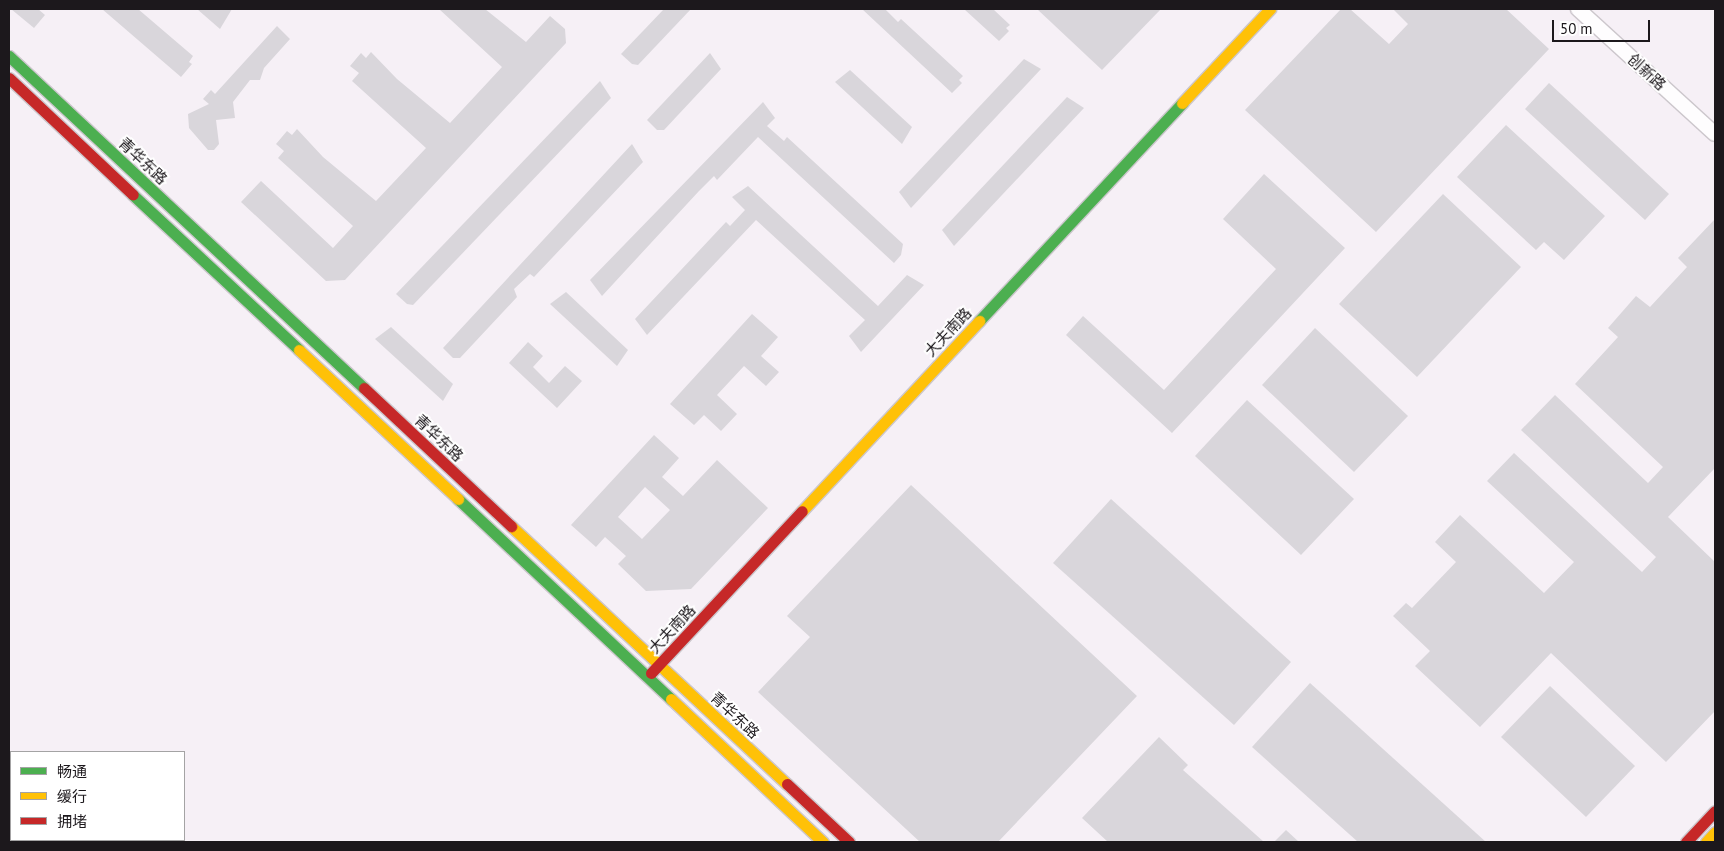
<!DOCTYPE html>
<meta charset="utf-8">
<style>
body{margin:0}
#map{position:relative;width:1724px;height:851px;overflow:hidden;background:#f6f0f6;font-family:"PT Sans","Noto Sans SC",sans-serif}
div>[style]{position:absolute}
.building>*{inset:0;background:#d9d6db}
.roads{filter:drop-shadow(1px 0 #ccc7cc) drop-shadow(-1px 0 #ccc7cc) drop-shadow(0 1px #ccc7cc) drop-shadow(0 -1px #ccc7cc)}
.street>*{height:14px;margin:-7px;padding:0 7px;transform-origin:7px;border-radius:7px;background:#fefdfe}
.fast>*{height:11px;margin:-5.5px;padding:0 5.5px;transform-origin:5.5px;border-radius:5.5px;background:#4caf50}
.slow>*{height:11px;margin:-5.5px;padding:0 5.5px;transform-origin:5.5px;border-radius:5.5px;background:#ffc107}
.jam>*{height:11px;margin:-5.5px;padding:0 5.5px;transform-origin:5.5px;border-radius:5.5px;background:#c62828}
span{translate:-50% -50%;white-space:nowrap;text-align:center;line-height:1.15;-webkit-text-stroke:4px #fff;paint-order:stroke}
.street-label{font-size:15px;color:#1c181c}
.frame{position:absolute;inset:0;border:10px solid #1c181c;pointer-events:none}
.legend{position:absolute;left:10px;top:751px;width:175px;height:90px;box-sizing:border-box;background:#fff;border:1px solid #a4a3a4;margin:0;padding:6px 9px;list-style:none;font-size:15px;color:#1c181c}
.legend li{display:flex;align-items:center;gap:10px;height:25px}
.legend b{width:25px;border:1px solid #a4a3a4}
.scale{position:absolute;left:1552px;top:20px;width:98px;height:22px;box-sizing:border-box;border:2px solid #1c181c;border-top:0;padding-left:6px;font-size:15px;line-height:18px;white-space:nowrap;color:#1c181c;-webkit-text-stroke:4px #fff;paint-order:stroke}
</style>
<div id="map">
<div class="building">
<div style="clip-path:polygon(11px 9px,38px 9px,45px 15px,34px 28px)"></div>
<div style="clip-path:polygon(102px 9px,138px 9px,193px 56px,189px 62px,192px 64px,181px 77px)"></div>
<div style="clip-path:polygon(197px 9px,232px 9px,220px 29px)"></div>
<div style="clip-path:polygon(439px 9px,485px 9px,526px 42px,550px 16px,565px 29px,566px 43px,345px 280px,326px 281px,241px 202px,261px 181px,333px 248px,353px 226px,278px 158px,284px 151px,276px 144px,287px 131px,292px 135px,297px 129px,323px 157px,376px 201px,426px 148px,352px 81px,359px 73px,350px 66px,361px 53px,366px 58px,371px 52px,397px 79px,450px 123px,502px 67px)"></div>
<div style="clip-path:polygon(664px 9px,691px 9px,638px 65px,632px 64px,621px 54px)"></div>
<div style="clip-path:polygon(862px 9px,885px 9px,898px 22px,901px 19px,963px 76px,959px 80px,962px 83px,952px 93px)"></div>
<div style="clip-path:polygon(964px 9px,993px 9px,1010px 25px,1006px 28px,1009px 31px,999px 41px)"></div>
<div style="clip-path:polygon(1037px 9px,1161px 9px,1102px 70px)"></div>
<div style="clip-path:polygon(1341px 9px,1350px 9px,1389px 44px,1408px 24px,1393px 9px,1506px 9px,1549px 49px,1376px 232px,1245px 110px)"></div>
<div style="clip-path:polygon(277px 26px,290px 39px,264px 68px,260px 80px,250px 80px,233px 102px,235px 118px,216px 120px,219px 144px,214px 150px,208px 150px,189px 128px,188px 114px,209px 104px,203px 99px,211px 90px,215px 94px)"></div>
<div style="clip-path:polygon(710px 53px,721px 69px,664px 130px,657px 130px,647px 120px)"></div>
<div style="clip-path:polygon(1024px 59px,1041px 69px,911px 208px,899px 192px)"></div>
<div style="clip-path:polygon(850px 70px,912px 127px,902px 144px,835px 82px)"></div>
<div style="clip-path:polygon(600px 81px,611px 98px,413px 305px,407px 304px,396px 294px)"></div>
<div style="clip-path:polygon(1549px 83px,1669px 194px,1645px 220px,1525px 109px)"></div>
<div style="clip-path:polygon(1067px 97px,1084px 108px,954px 246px,942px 230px)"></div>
<div style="clip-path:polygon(763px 102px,775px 118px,767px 126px,784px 141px,787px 137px,903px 244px,901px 255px,894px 263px,758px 137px,717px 180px,714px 176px,699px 191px,602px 296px,590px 280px)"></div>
<div style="clip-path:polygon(1506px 125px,1605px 216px,1564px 260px,1544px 242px,1536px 250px,1457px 177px)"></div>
<div style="clip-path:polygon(632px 144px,643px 162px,534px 277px,530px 274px,514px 289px,517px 297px,460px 358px,453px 358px,443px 348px)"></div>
<div style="clip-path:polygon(1264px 174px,1345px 248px,1172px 433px,1066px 335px,1083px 316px,1164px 390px,1276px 269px,1223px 219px)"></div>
<div style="clip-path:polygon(748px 186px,878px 306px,907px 275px,924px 285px,861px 352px,849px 336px,865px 320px,756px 220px,647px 335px,635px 319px,726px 222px,730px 226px,745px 210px,732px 197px)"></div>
<div style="clip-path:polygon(1443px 194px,1521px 267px,1417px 377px,1339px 304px)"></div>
<div style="clip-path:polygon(1715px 219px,1715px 468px,1668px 517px,1715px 562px,1715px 711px,1666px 762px,1551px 653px,1480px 727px,1415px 666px,1430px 651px,1393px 616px,1406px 603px,1412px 608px,1456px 562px,1435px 542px,1460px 515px,1544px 593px,1574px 562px,1487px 481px,1514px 453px,1642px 572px,1656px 557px,1521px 430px,1555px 395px,1648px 483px,1663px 467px,1575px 384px,1618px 337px,1608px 328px,1636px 296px,1650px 307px,1687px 267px,1678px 258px)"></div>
<div style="clip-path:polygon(566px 292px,628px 350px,617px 366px,550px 304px)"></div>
<div style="clip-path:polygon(752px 314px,778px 337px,761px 356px,779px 372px,766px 386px,744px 366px,717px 395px,737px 414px,721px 431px,704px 415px,694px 425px,670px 404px)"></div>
<div style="clip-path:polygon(391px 327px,453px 384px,443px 401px,375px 339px)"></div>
<div style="clip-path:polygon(1315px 328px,1408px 416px,1354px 472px,1262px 385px)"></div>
<div style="clip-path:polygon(528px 342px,543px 356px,533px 367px,549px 383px,565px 366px,582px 381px,557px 408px,509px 363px)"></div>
<div style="clip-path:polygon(1247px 400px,1354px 499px,1301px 555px,1195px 456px)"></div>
<div style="clip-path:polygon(evenodd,654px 435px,679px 458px,662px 477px,683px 496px,717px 460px,768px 508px,691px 589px,646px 591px,618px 564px,626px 556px,605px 537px,596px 547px,571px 525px,654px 435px,645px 487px,670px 510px,642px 539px,618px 517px,645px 487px)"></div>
<div style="clip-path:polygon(911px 485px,1137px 696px,998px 842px,920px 842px,758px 692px,810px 637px,787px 616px)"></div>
<div style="clip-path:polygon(1111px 499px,1291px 662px,1234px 725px,1053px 563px)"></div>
<div style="clip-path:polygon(1310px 683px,1486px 842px,1358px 842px,1252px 747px)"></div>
<div style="clip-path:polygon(1550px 686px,1635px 766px,1586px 817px,1501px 737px)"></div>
<div style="clip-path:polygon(1159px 737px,1188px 765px,1183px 770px,1264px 842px,1108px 842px,1082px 818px)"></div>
<div style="clip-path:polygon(1286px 830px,1299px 842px,1274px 842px)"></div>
</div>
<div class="roads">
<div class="street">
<div style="left:1578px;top:9px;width:185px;rotate:42.4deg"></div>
</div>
<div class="fast">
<div style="left:9px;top:56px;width:486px;rotate:43.1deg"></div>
<div style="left:133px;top:195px;width:227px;rotate:43deg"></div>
<div style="left:979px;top:321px;width:298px;rotate:-47deg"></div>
<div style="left:458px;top:499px;width:292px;rotate:43.2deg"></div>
</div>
<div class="slow">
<div style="left:1182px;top:103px;width:129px;rotate:-46.9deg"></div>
<div style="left:299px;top:350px;width:218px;rotate:43.1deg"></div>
<div style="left:802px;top:511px;width:260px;rotate:-47deg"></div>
<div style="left:511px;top:526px;width:378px;rotate:43.1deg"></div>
<div style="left:671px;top:699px;width:209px;rotate:43.3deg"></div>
<div style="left:1706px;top:842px;width:13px;rotate:-48deg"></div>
</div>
<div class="jam">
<div style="left:9px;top:78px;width:170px;rotate:43.3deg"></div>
<div style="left:364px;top:388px;width:202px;rotate:43.2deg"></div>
<div style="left:651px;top:673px;width:221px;rotate:-47deg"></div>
<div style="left:787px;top:784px;width:85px;rotate:43.1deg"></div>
<div style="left:1686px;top:842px;width:42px;rotate:-46.9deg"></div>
</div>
</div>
<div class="street-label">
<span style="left:1647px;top:72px;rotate:42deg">创新路</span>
<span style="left:143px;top:161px;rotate:43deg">青华东路</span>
<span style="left:948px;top:332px;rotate:-47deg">大夫南路</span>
<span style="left:439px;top:438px;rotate:43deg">青华东路</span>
<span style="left:672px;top:629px;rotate:-47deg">大夫南路</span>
<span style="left:735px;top:715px;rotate:43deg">青华东路</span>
</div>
<div class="frame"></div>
<ul class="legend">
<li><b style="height:6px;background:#4caf50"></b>畅通</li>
<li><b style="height:6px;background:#ffc107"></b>缓行</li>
<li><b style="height:6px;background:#c62828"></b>拥堵</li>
</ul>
<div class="scale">50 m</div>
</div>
